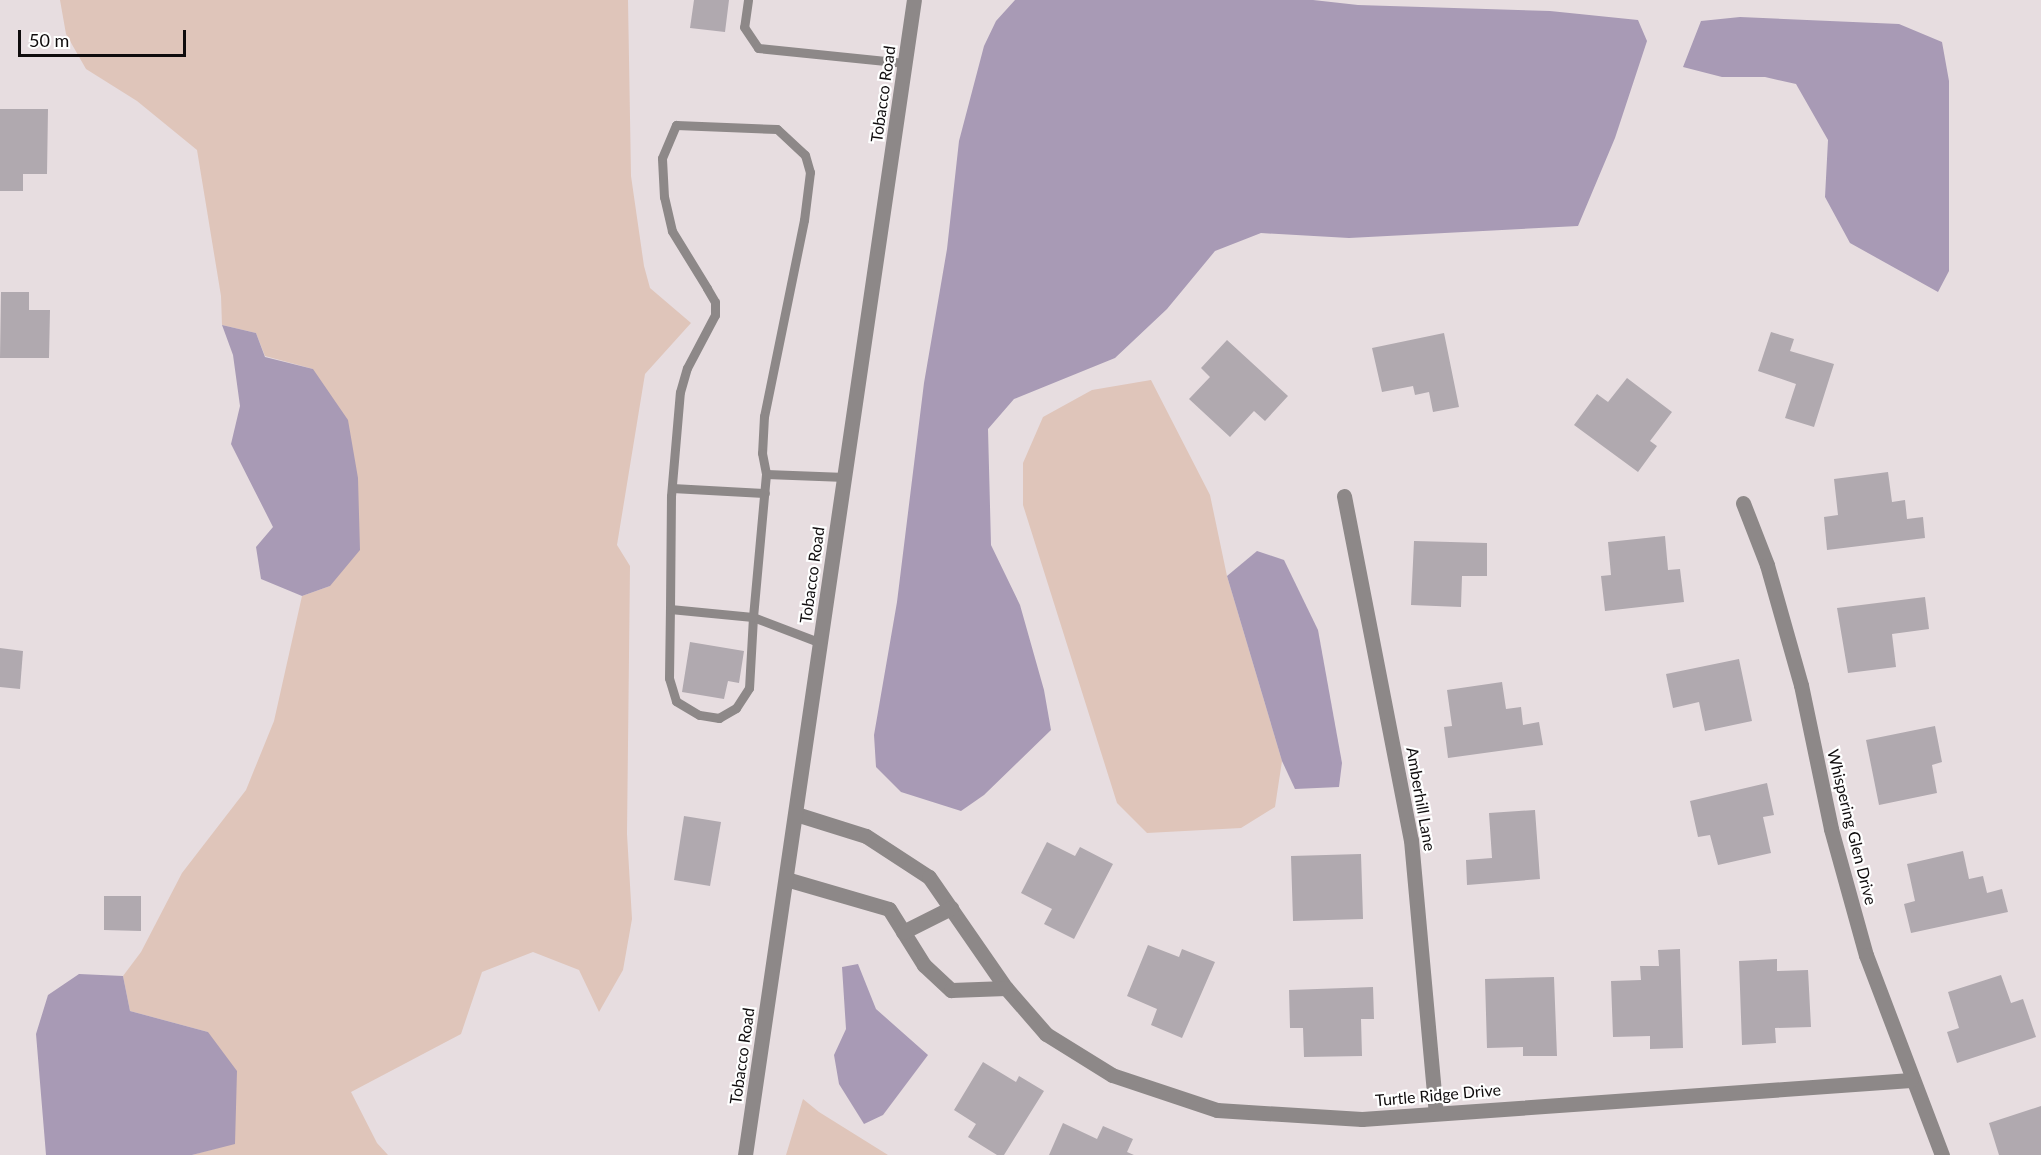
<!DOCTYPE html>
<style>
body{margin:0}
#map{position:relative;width:2041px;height:1155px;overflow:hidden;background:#e7dde0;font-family:Lato,sans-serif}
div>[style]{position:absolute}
.green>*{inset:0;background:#dfc5ba}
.water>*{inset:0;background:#a89ab5}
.building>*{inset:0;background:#b0a9af}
.service>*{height:9px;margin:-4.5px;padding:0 4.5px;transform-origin:4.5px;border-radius:4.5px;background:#8d8888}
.minor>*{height:15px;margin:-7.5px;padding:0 7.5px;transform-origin:7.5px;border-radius:7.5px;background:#8d8888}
.tertiary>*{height:15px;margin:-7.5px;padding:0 7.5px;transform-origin:7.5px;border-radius:7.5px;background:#8d8888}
span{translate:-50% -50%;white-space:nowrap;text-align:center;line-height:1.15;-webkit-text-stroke:4.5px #fff;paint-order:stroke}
.street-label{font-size:16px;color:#0f0c0d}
.scale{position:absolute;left:18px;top:30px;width:168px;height:27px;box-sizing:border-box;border:3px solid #0f0c0d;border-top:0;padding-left:8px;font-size:18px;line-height:21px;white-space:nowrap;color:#0f0c0d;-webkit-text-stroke:4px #fff;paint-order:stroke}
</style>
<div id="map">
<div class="green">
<div style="clip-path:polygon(60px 0,628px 0,631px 176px,644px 266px,650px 288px,691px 323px,645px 374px,617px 545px,630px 566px,627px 834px,632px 919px,623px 970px,599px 1012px,579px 970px,533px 952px,482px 972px,461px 1034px,351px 1092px,377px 1143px,388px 1155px,192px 1155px,234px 1143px,208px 1032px,130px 1011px,123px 976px,141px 952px,182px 873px,246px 790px,274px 721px,302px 596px,330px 586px,313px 369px,265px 356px,256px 333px,222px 325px,221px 296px,197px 150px,137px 101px,86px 69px,66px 34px)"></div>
<div style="clip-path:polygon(1151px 380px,1210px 495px,1227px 576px,1282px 761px,1275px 807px,1241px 828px,1147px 833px,1117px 803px,1023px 505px,1023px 463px,1043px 417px,1092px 390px)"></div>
<div style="clip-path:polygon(803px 1099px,819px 1112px,888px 1155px,786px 1155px)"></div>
</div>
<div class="water">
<div style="clip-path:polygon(1015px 0,1313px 0,1358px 5px,1550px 11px,1638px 20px,1647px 41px,1615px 138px,1578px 226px,1349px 238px,1261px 233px,1215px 251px,1167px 309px,1115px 358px,1014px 399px,988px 429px,991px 545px,1020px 605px,1044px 690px,1051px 730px,984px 795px,961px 811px,901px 792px,876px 767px,874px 735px,897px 602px,924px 383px,947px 249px,959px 141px,984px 46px,996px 21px)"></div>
<div style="clip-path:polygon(1740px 17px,1899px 24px,1942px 42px,1949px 81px,1949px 271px,1938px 292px,1850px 243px,1825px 197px,1828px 140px,1796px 84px,1765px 77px,1722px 77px,1683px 67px,1701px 21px)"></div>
<div style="clip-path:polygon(222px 325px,256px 333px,265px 357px,313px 369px,348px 420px,358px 478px,360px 550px,330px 586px,302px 596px,261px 579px,256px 547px,273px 527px,231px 444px,240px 406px,233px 355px)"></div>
<div style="clip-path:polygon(1257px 551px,1284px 560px,1318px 630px,1342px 763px,1339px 787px,1295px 789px,1282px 761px,1227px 576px)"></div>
<div style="clip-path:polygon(858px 964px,876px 1009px,928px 1055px,883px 1115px,864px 1124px,839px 1084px,834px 1055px,846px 1029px,842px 967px)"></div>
<div style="clip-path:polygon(79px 974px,123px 976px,130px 1011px,208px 1032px,237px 1071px,235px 1144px,192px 1155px,46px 1155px,36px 1034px,48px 995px)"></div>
</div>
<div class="building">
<div style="clip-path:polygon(694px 0,729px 0,725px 32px,690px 28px)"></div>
<div style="clip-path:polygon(0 109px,48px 109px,47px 174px,23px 174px,23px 191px,0 191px)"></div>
<div style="clip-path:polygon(1px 292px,29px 292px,29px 310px,50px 310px,49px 358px,0 358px)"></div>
<div style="clip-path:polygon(1771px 332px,1794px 339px,1790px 351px,1834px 364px,1814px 427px,1785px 418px,1796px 384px,1758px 371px)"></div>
<div style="clip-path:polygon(1444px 333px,1459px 407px,1433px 412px,1429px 392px,1415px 395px,1413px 386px,1382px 392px,1372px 348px)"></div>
<div style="clip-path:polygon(1227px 340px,1288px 396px,1265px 421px,1254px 411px,1230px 437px,1189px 399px,1210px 377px,1201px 368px)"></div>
<div style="clip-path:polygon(1627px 378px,1672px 412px,1650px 441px,1657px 446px,1638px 472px,1574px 425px,1597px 394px,1608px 402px)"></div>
<div style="clip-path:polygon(1888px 472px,1892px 502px,1905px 500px,1907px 519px,1923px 517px,1925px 538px,1827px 550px,1824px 517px,1838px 515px,1834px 479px)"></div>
<div style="clip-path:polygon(1665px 536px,1668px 570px,1680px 569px,1684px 602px,1605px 611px,1601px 576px,1611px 575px,1608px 542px)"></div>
<div style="clip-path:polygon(1414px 541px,1487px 543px,1487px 576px,1462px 576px,1461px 607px,1411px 605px)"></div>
<div style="clip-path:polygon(1925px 597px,1929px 629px,1892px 634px,1896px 667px,1848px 673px,1837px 608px)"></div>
<div style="clip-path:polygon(690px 642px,744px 651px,739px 683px,728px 681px,724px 699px,682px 692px)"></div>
<div style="clip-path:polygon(0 648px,23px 651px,20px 689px,0 687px)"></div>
<div style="clip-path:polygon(1739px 659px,1752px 721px,1705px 731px,1699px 702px,1673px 708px,1666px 674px)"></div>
<div style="clip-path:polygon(1502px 682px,1506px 709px,1521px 707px,1523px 725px,1539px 722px,1543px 745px,1448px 758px,1444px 727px,1452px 726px,1447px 690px)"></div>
<div style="clip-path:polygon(1935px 726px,1942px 762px,1932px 765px,1937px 793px,1879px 805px,1866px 740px)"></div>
<div style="clip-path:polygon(1767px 783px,1774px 815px,1763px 817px,1771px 853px,1718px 865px,1710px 835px,1698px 837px,1690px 801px)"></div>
<div style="clip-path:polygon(1535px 810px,1540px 879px,1467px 885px,1466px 860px,1492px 858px,1489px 813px)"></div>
<div style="clip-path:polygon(684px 816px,721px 822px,710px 886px,674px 880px)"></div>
<div style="clip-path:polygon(1047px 842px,1075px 856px,1080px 847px,1113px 864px,1074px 939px,1044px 924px,1052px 909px,1021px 893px)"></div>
<div style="clip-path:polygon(1963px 851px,1969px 879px,1983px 876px,1987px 893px,2002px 889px,2008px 912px,1911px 933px,1904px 904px,1915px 901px,1907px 864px)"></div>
<div style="clip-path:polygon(1361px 854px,1363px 919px,1293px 921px,1291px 856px)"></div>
<div style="clip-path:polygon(104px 896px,141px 896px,141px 931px,104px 930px)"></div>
<div style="clip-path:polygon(1148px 945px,1179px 957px,1182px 949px,1215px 962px,1182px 1038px,1151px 1025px,1157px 1009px,1127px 996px)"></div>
<div style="clip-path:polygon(1680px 949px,1683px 1048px,1650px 1049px,1650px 1036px,1613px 1037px,1611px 981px,1641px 980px,1640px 966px,1659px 966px,1658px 950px)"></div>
<div style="clip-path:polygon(1777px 959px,1777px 971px,1808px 970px,1811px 1027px,1775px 1028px,1776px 1043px,1742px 1045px,1739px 961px)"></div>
<div style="clip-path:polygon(2001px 975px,2011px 1003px,2023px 999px,2036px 1037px,1957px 1063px,1947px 1032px,1959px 1028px,1948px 992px)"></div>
<div style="clip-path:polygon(1554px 977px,1557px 1056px,1523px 1056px,1523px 1047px,1487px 1048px,1485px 979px)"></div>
<div style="clip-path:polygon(1373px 987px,1374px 1019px,1361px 1019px,1362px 1056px,1304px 1057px,1303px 1028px,1290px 1028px,1289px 990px)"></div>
<div style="clip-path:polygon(983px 1062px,1016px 1082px,1019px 1076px,1044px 1091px,1004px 1155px,997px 1155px,968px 1137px,976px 1124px,954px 1110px)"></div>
<div style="clip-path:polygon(2041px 1106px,2041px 1155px,1999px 1155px,1989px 1123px)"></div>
<div style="clip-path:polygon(1063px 1123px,1097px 1139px,1103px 1126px,1133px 1139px,1127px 1152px,1134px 1155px,1049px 1155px)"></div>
</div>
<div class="service">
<div style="left:748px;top:0;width:27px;rotate:98deg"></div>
<div style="left:744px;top:27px;width:25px;rotate:56deg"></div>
<div style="left:758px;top:48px;width:148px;rotate:5.8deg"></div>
<div style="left:672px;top:488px;width:93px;rotate:3.1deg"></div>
<div style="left:670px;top:609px;width:83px;rotate:5.5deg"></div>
<div style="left:753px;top:617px;width:71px;rotate:93.2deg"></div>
<div style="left:749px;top:688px;width:24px;rotate:123deg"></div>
<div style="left:736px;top:708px;width:20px;rotate:150deg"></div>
<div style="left:719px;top:718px;width:20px;rotate:-171deg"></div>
<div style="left:699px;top:715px;width:27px;rotate:-149deg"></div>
<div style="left:676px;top:701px;width:24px;rotate:-107deg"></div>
<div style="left:669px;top:678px;width:69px;rotate:-89.2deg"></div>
<div style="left:670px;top:609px;width:113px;rotate:-89.5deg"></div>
<div style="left:671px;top:496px;width:104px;rotate:-85.1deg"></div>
<div style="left:680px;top:392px;width:25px;rotate:-74deg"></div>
<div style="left:687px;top:368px;width:60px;rotate:-62.2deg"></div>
<div style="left:715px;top:315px;width:13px;rotate:-90deg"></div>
<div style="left:715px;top:302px;width:16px;rotate:-120deg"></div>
<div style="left:707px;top:288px;width:67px;rotate:-121.6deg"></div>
<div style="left:672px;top:231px;width:35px;rotate:-103deg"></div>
<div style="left:664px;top:197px;width:39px;rotate:-93deg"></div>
<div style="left:662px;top:158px;width:36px;rotate:-67deg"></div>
<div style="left:676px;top:125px;width:101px;rotate:2.3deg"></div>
<div style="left:777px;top:129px;width:38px;rotate:43deg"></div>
<div style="left:805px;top:155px;width:18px;rotate:74deg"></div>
<div style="left:810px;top:172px;width:48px;rotate:97.1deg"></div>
<div style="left:804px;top:220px;width:200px;rotate:101.5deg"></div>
<div style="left:764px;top:416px;width:37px;rotate:93deg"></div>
<div style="left:762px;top:453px;width:21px;rotate:79deg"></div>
<div style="left:821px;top:643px;width:73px;rotate:-159.1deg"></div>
<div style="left:753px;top:617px;width:144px;rotate:-84.8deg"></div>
<div style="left:766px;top:474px;width:79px;rotate:2.2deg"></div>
</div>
<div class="minor">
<div style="left:1344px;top:496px;width:350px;rotate:79deg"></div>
<div style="left:1411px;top:840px;width:274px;rotate:84.8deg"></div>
<div style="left:1743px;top:503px;width:66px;rotate:68.8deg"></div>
<div style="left:1767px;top:565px;width:125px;rotate:74.2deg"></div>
<div style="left:1801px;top:685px;width:147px;rotate:78.2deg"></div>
<div style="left:1831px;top:829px;width:131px;rotate:74.5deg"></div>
<div style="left:1866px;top:955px;width:214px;rotate:69.2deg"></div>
<div style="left:796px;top:814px;width:73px;rotate:17.4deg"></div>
<div style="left:866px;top:836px;width:75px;rotate:33.1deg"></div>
<div style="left:929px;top:877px;width:135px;rotate:55.3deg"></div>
<div style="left:1006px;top:988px;width:61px;rotate:49deg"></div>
<div style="left:1046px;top:1034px;width:78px;rotate:31.8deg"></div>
<div style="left:1112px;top:1075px;width:111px;rotate:18.4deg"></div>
<div style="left:1217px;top:1110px;width:145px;rotate:3.6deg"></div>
<div style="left:1362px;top:1119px;width:550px;rotate:-4.06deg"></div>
<div style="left:786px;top:879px;width:107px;rotate:16.2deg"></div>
<div style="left:889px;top:909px;width:66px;rotate:58deg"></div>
<div style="left:924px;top:965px;width:37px;rotate:43deg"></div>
<div style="left:951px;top:990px;width:55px;rotate:-2.1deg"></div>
<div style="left:903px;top:932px;width:54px;rotate:-26.6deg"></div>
</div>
<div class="tertiary">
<div style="left:745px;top:1155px;width:1167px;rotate:-81.68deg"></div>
</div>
<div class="street-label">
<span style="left:883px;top:94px;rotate:-82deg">Tobacco Road</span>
<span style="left:812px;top:575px;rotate:-82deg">Tobacco Road</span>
<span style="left:1421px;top:799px;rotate:80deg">Amberhill Lane</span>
<span style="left:1852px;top:827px;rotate:76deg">Whispering Glen Drive</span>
<span style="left:742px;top:1056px;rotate:-82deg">Tobacco Road</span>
<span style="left:1438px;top:1095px;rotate:-5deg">Turtle Ridge Drive</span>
</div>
<div class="scale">50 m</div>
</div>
